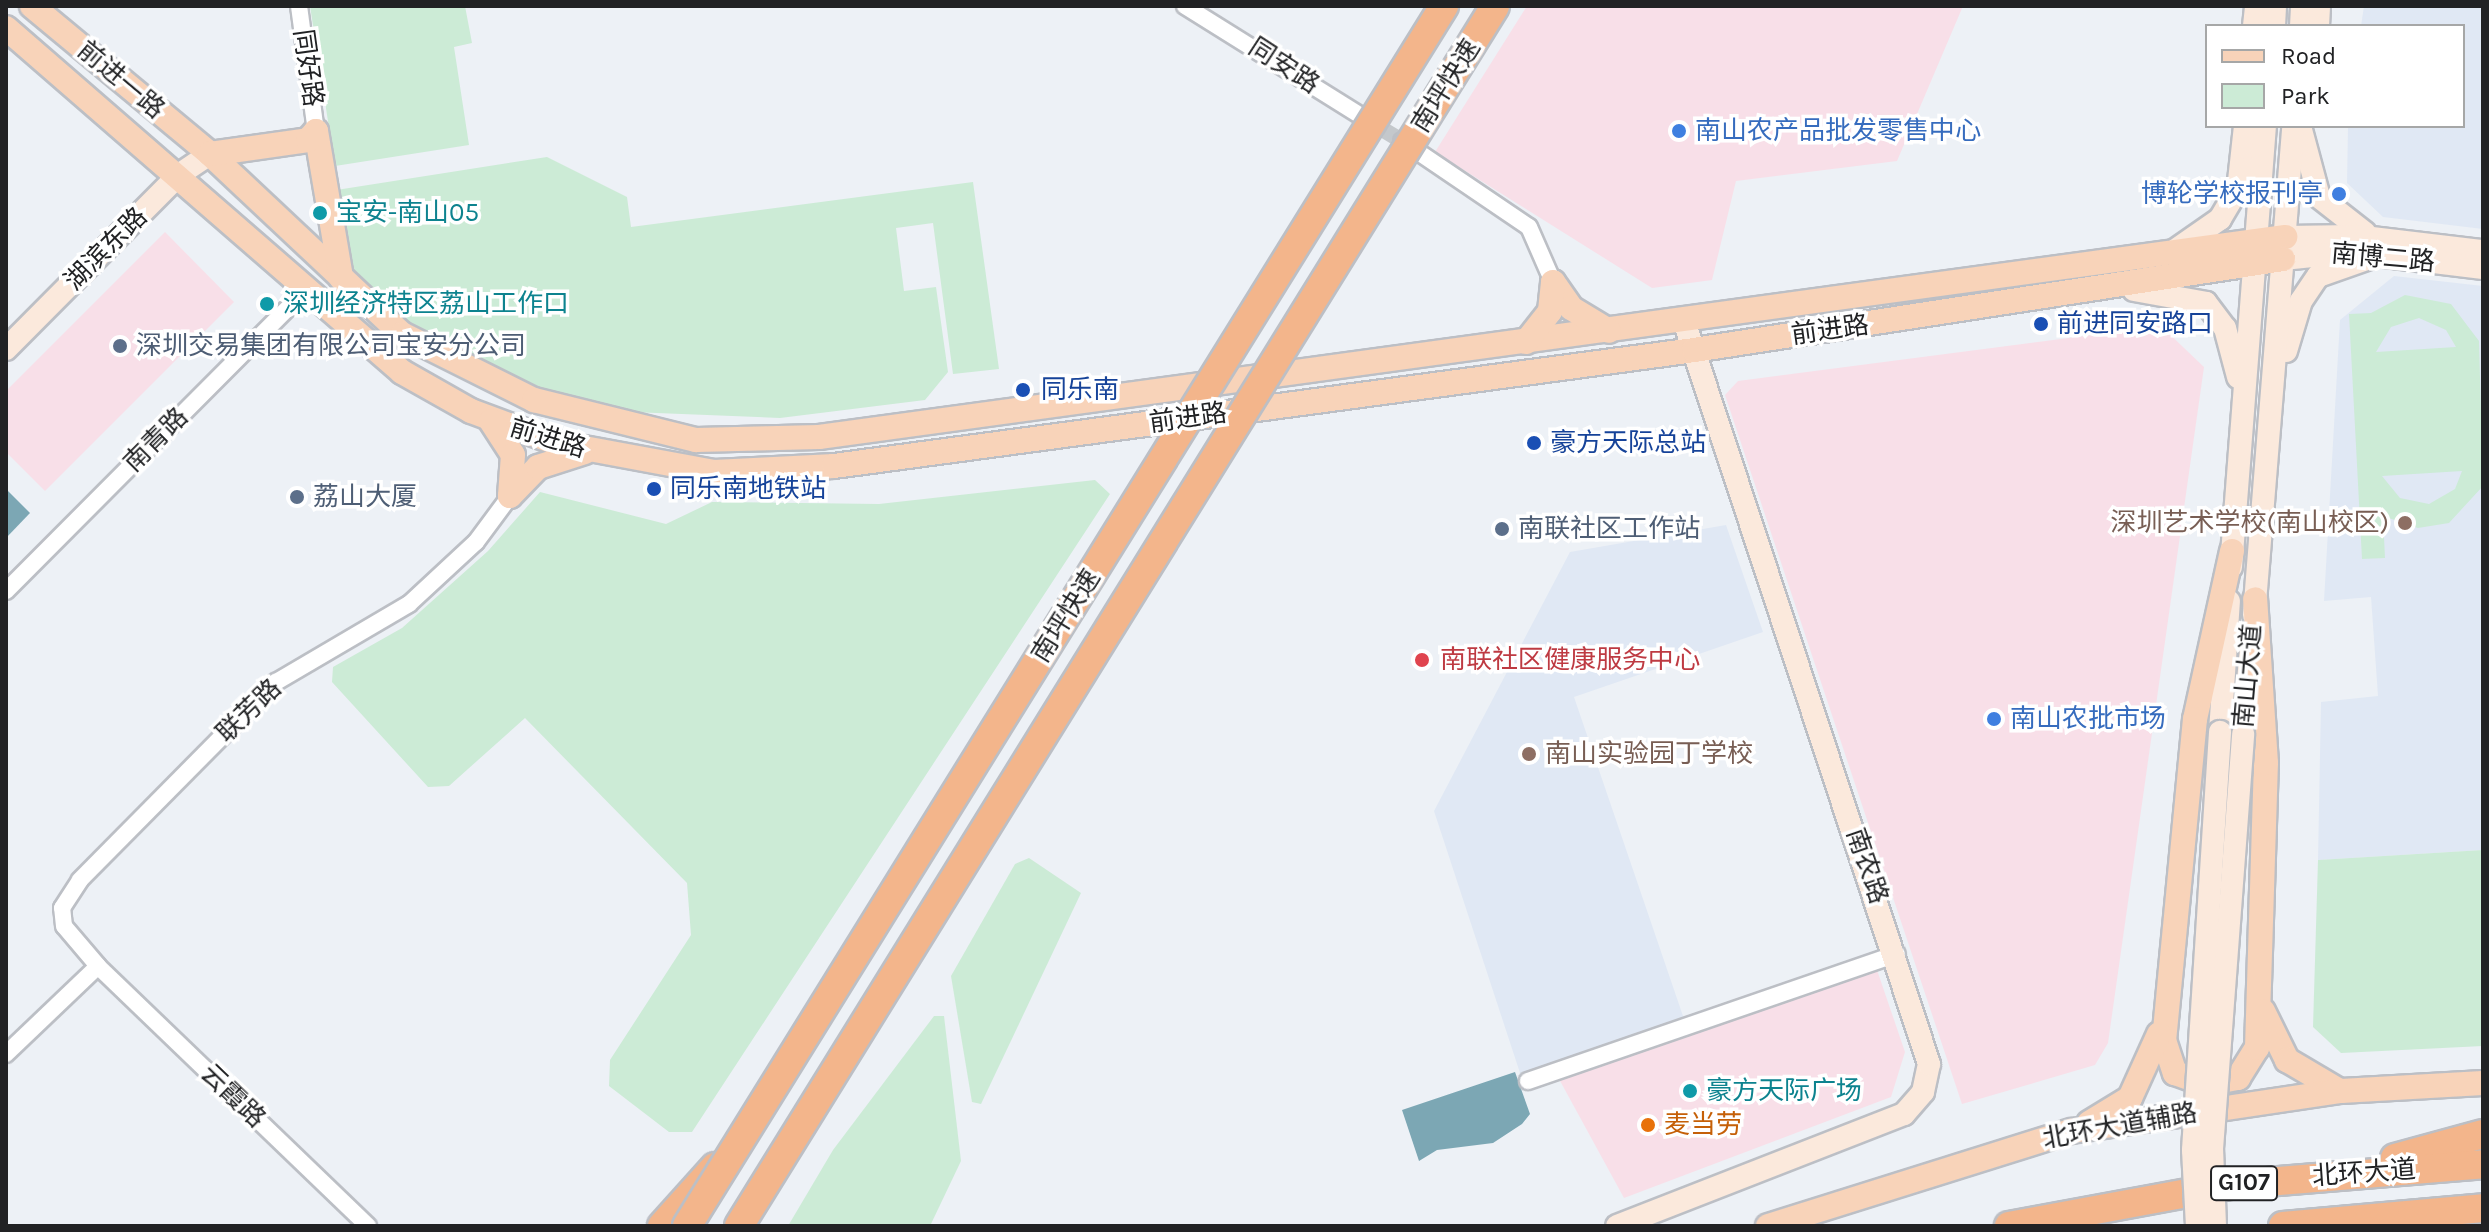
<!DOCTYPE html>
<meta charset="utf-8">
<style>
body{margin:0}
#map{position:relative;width:2489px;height:1232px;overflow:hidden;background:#edf1f6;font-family:Karla,"Noto Sans SC",sans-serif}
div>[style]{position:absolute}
.commercial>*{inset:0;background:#f8dfe8}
.built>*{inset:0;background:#e0e8f4}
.green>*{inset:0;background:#ccebd6}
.water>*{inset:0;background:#7ca7b4}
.street-tunnel>*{height:16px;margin-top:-8px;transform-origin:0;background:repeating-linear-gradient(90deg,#c4c8cc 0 16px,transparent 0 24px)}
.roads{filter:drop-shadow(2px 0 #bcbfc5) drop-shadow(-2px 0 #bcbfc5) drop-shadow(0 2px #bcbfc5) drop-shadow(0 -2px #bcbfc5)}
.street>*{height:16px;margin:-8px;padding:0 8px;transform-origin:8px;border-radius:8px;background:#fff}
.secondary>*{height:22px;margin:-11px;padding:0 11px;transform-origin:11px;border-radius:11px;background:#fbe9dc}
.primary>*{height:24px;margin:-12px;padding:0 12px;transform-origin:12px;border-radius:12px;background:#f8d3b9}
.highway>*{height:28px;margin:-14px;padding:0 14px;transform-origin:14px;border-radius:14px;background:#f3b58b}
.bridges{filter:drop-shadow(2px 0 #bcbfc5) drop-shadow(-2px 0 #bcbfc5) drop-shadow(0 2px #bcbfc5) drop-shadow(0 -2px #bcbfc5)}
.secondary-bridge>*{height:22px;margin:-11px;padding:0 11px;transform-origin:11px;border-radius:11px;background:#fbe9dc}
.highway-bridge>*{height:28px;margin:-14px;padding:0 14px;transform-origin:14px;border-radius:14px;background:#f3b58b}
.dots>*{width:22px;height:22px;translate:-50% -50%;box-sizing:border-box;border:4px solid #fff;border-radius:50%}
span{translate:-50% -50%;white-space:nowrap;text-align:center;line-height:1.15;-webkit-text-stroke:7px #fff;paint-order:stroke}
.shield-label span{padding:2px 6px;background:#fff;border:2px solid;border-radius:6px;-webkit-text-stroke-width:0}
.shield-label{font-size:24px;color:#212224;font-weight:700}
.street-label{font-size:26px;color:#212224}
.shop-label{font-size:26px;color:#366cbe}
.left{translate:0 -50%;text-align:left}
.right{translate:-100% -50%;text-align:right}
.culture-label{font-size:26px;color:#0d838f}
.transit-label{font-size:26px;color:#164399}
.service-label{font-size:26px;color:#4e5e75}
.education-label{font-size:26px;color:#785e54}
.health-label{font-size:26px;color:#be3a42}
.food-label{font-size:26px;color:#c56008}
.frame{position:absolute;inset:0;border:8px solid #212224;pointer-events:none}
.legend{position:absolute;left:2205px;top:24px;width:260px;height:104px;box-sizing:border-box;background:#fff;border:2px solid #a6a7a7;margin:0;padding:10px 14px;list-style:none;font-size:24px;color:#212224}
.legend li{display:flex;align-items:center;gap:16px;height:40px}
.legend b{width:40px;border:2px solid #a6a7a7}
</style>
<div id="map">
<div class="commercial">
<div style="clip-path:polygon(1527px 6px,1963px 6px,1897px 161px,1736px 181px,1712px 280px,1652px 288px,1435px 152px)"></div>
<div style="clip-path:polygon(165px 232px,234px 302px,45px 491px,6px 452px,6px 391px)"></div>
<div style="clip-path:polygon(2161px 326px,2204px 367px,2108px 1043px,2095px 1065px,1962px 1104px,1725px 395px,1738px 381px)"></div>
<div style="clip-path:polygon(1877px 970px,1905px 1052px,1891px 1097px,1624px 1198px,1559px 1079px)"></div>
</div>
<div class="built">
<div style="clip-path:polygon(2364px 6px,2483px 6px,2483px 229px,2383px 217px,2347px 183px,2348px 126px,2463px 126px,2463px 26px,2361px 26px)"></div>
<div style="clip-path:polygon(2394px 276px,2483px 286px,2483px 850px,2318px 860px,2321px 702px,2378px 696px,2371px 597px,2324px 601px,2340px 320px)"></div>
<div style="clip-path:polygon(1726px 525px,1763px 632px,1574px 697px,1684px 1019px,1521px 1076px,1434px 811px,1570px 552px)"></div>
</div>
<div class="green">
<div style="clip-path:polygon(310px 6px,465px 6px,472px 43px,454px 47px,469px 145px,335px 166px)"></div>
<div style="clip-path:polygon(547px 157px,627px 197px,631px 227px,973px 182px,999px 369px,953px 374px,933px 223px,896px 228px,904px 291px,936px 287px,948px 372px,925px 400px,780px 418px,631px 412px,559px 395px,430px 341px,347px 275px,330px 191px)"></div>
<div style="clip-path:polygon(evenodd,2405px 295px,2451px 304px,2479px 341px,2483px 486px,2449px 523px,2418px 528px,2383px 516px,2385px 558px,2362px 559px,2349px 314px,2371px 313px,2405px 295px,2419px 318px,2446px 330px,2456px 347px,2376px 352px,2391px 327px,2419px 318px,2405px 295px,2462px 471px,2455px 489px,2429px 504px,2400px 498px,2382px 476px,2462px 471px)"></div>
<div style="clip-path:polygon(1095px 480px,1110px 494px,692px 1132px,669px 1132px,609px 1086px,610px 1060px,691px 935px,687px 883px,525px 718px,449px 786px,428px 787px,332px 682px,333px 667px,402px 628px,488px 551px,540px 492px,666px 524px,712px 502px,879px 504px)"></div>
<div style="clip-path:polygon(2483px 850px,2483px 1046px,2341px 1053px,2313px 1027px,2318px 860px)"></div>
<div style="clip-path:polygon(1029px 858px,1081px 893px,981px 1104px,972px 1102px,951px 976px,1015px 864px)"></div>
<div style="clip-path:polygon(934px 1016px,944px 1016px,961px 1161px,930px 1226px,788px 1226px,833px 1150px)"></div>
</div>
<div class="water">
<div style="clip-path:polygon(6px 489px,30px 513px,6px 538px)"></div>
<div style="clip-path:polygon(1515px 1072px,1530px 1114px,1522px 1124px,1493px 1143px,1437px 1150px,1419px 1161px,1402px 1110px)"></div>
</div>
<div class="street-tunnel">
<div style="left:1382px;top:129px;width:21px;rotate:31deg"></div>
</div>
<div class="roads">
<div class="street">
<div style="left:299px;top:6px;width:126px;rotate:82.3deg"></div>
<div style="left:1185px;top:6px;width:226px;rotate:32deg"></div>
<div style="left:1402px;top:141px;width:153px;rotate:34.1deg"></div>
<div style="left:1529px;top:227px;width:60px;rotate:66.4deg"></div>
<div style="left:6px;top:591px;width:425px;rotate:-45.1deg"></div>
<div style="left:6px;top:1054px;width:127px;rotate:-43.7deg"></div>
<div style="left:1528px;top:1081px;width:390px;rotate:-19deg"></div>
<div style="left:368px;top:1226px;width:375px;rotate:-136.1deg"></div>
<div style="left:98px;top:966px;width:52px;rotate:-130.4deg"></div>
<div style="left:64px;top:926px;width:18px;rotate:-96deg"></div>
<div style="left:62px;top:908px;width:33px;rotate:-57deg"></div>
<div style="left:80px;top:880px;width:279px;rotate:-45.3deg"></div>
<div style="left:276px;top:682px;width:154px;rotate:-30.4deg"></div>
<div style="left:409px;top:604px;width:91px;rotate:-42.8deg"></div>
<div style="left:476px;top:542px;width:57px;rotate:-53.5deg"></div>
</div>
<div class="secondary">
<div style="left:2254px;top:26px;width:20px;rotate:-84deg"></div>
<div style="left:2274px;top:26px;width:20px;rotate:-87deg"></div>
<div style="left:2301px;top:26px;width:20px;rotate:-87deg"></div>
<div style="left:2318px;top:26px;width:20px;rotate:-87deg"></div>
<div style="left:2300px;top:126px;width:73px;rotate:75deg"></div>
<div style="left:2319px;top:197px;width:58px;rotate:38deg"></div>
<div style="left:2239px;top:181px;width:55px;rotate:-83.8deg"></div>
<div style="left:2285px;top:237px;width:70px;rotate:-0.8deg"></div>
<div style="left:2355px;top:236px;width:129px;rotate:6.7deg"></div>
<div style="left:2174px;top:251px;width:56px;rotate:-34.8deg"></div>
<div style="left:2220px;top:219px;width:77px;rotate:-59.4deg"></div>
<div style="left:2283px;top:259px;width:69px;rotate:-5.8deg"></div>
<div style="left:2352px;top:252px;width:132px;rotate:7deg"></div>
<div style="left:2134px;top:290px;width:73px;rotate:10.2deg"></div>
<div style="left:2206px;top:303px;width:31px;rotate:53deg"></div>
<div style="left:2225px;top:328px;width:51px;rotate:75.1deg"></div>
<div style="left:6px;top:349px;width:247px;rotate:-45.2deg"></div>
<div style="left:180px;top:174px;width:36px;rotate:-34deg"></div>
<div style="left:2286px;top:351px;width:52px;rotate:-73.3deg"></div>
<div style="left:2301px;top:301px;width:30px;rotate:-56deg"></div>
<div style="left:2318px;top:276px;width:64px;rotate:-19.3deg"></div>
<div style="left:2231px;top:567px;width:442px;rotate:-85.6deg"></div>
<div style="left:2254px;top:615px;width:491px;rotate:-85.4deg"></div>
<div style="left:2220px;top:732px;width:131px;rotate:-86.1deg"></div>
<div style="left:2243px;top:734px;width:85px;rotate:-84.6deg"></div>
<div style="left:1617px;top:1226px;width:308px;rotate:-21.3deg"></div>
<div style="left:1904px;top:1114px;width:29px;rotate:-49deg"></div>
<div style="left:1923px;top:1092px;width:29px;rotate:-78deg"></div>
<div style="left:1929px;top:1064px;width:782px;rotate:-108.25deg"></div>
</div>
<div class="primary">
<div style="left:32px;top:6px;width:231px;rotate:39.7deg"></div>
<div style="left:210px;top:154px;width:263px;rotate:43.2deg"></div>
<div style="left:402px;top:334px;width:148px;rotate:26.6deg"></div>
<div style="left:534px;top:400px;width:167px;rotate:13.9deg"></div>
<div style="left:696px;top:440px;width:123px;rotate:-1.4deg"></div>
<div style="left:819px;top:437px;width:1480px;rotate:-7.77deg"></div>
<div style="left:6px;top:28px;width:525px;rotate:40.98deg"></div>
<div style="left:402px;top:372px;width:79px;rotate:29.5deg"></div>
<div style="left:471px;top:411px;width:92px;rotate:20.4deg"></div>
<div style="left:557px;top:443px;width:160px;rotate:10.5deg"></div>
<div style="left:714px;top:472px;width:120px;rotate:-2.9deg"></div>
<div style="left:834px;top:466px;width:868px;rotate:-7.68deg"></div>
<div style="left:1694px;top:350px;width:596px;rotate:-8.78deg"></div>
<div style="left:316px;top:131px;width:149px;rotate:80.3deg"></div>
<div style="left:210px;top:154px;width:99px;rotate:-8.1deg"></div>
<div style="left:308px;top:140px;width:12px;rotate:-48deg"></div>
<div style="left:1553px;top:282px;width:32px;rotate:55deg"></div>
<div style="left:1571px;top:308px;width:44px;rotate:31.2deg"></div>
<div style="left:1526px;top:342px;width:39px;rotate:-52deg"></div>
<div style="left:1550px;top:311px;width:29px;rotate:-84deg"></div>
<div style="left:491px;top:421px;width:40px;rotate:57.1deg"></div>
<div style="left:513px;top:455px;width:41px;rotate:94.2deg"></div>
<div style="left:510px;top:496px;width:40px;rotate:-46deg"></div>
<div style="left:538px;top:467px;width:49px;rotate:-17.7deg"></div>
<div style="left:2232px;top:551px;width:172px;rotate:102.4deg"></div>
<div style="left:2195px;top:719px;width:322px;rotate:95.5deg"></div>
<div style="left:2164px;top:1040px;width:35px;rotate:72deg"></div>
<div style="left:2175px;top:1073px;width:33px;rotate:20deg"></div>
<div style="left:2206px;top:1084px;width:33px;rotate:-11deg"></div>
<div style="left:2238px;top:1078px;width:36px;rotate:-58deg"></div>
<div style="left:2257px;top:1048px;width:285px;rotate:-88.2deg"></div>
<div style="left:2266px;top:763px;width:164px;rotate:-93.8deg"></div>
<div style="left:2263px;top:1011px;width:55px;rotate:63.9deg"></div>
<div style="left:2287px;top:1060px;width:59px;rotate:30.5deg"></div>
<div style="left:2089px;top:1123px;width:48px;rotate:-31.4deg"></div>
<div style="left:2130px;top:1098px;width:70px;rotate:-65.6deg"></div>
<div style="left:1768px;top:1226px;width:318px;rotate:-17.4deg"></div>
<div style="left:2072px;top:1131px;width:272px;rotate:-8.5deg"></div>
<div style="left:2341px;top:1091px;width:142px;rotate:-3.2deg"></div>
</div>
<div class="highway">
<div style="left:2395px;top:1158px;width:91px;rotate:-15.3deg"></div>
<div style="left:662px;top:1226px;width:79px;rotate:-48.1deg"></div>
<div style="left:2009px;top:1226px;width:225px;rotate:-10.5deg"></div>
<div style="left:2230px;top:1185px;width:254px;rotate:-4.7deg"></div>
<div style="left:2283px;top:1226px;width:201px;rotate:-5.1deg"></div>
</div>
</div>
<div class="bridges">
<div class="secondary-bridge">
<div style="left:2197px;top:1226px;width:76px;rotate:-93deg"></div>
<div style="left:2193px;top:1150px;width:419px;rotate:-86.3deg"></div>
<div style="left:2215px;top:1226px;width:77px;rotate:-92.2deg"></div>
<div style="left:2212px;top:1149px;width:416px;rotate:-85.7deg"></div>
</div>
<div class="highway-bridge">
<div style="left:687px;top:1226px;width:1436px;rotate:-58.18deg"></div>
<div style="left:739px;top:1226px;width:1435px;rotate:-58.21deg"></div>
</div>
</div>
<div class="dots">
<div style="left:1679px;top:131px;background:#3f7fe0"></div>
<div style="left:2339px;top:194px;background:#3f7fe0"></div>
<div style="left:320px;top:213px;background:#0f9aa8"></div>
<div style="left:267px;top:304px;background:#0f9aa8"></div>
<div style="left:2041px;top:324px;background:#1a4fb4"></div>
<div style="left:120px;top:346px;background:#5c6f8a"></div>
<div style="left:1023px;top:390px;background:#1a4fb4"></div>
<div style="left:1534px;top:443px;background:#1a4fb4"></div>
<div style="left:654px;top:489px;background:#1a4fb4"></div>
<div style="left:297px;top:497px;background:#5c6f8a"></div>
<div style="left:2405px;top:523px;background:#8d6e63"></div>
<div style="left:1502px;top:529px;background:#5c6f8a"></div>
<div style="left:1422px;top:660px;background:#e0444e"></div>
<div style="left:1994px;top:719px;background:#3f7fe0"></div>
<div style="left:1529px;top:754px;background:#8d6e63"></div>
<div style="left:1690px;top:1091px;background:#0f9aa8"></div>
<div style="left:1648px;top:1125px;background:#e8710a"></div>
</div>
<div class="shield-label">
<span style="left:2244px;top:1183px">G107</span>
</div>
<div class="street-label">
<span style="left:1284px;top:66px;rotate:33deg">同安路</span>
<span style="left:308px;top:68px;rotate:82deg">同好路</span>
<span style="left:121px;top:80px;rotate:40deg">前进一路</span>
<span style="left:1446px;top:86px;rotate:-58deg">南坪快速</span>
<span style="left:106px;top:249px;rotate:-45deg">湖滨东路</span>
<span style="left:2383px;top:258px;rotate:5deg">南博二路</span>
<span style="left:1830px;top:330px;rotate:-8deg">前进路</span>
<span style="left:1188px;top:418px;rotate:-8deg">前进路</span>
<span style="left:548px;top:438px;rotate:17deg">前进路</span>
<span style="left:156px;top:440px;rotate:-45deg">南青路</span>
<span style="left:1066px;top:616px;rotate:-58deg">南坪快速</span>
<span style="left:2248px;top:676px;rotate:-85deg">南山大道</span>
<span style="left:249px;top:711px;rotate:-44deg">联芳路</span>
<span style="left:1867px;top:866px;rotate:71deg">南农路</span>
<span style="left:233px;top:1096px;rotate:44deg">云霞路</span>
<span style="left:2120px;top:1126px;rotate:-10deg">北环大道辅路</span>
<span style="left:2364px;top:1173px;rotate:-4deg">北环大道</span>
</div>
<div class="shop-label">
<span class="left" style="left:1695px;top:131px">南山农产品批发零售中心</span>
<span class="right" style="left:2323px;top:194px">博轮学校报刊亭</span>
<span class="left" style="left:2010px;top:719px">南山农批市场</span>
</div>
<div class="culture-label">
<span class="left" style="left:336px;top:213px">宝安-南山05</span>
<span class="left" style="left:283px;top:304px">深圳经济特区荔山工作口</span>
<span class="left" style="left:1706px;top:1091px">豪方天际广场</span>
</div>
<div class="transit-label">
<span class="left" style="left:2057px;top:324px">前进同安路口</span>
<span class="left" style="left:1041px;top:390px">同乐南</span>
<span class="left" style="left:1550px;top:443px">豪方天际总站</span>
<span class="left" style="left:670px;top:489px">同乐南地铁站</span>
</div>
<div class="service-label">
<span class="left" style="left:136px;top:346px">深圳交易集团有限公司宝安分公司</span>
<span class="left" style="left:313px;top:497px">荔山大厦</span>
<span class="left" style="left:1518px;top:529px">南联社区工作站</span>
</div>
<div class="education-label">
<span class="right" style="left:2389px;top:523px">深圳艺术学校(南山校区)</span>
<span class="left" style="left:1545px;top:754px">南山实验园丁学校</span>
</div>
<div class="health-label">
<span class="left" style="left:1440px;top:660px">南联社区健康服务中心</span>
</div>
<div class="food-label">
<span class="left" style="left:1664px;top:1125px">麦当劳</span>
</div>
<div class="frame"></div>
<ul class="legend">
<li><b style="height:10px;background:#f8d3b9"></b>Road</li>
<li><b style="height:22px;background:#ccebd6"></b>Park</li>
</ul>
</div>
